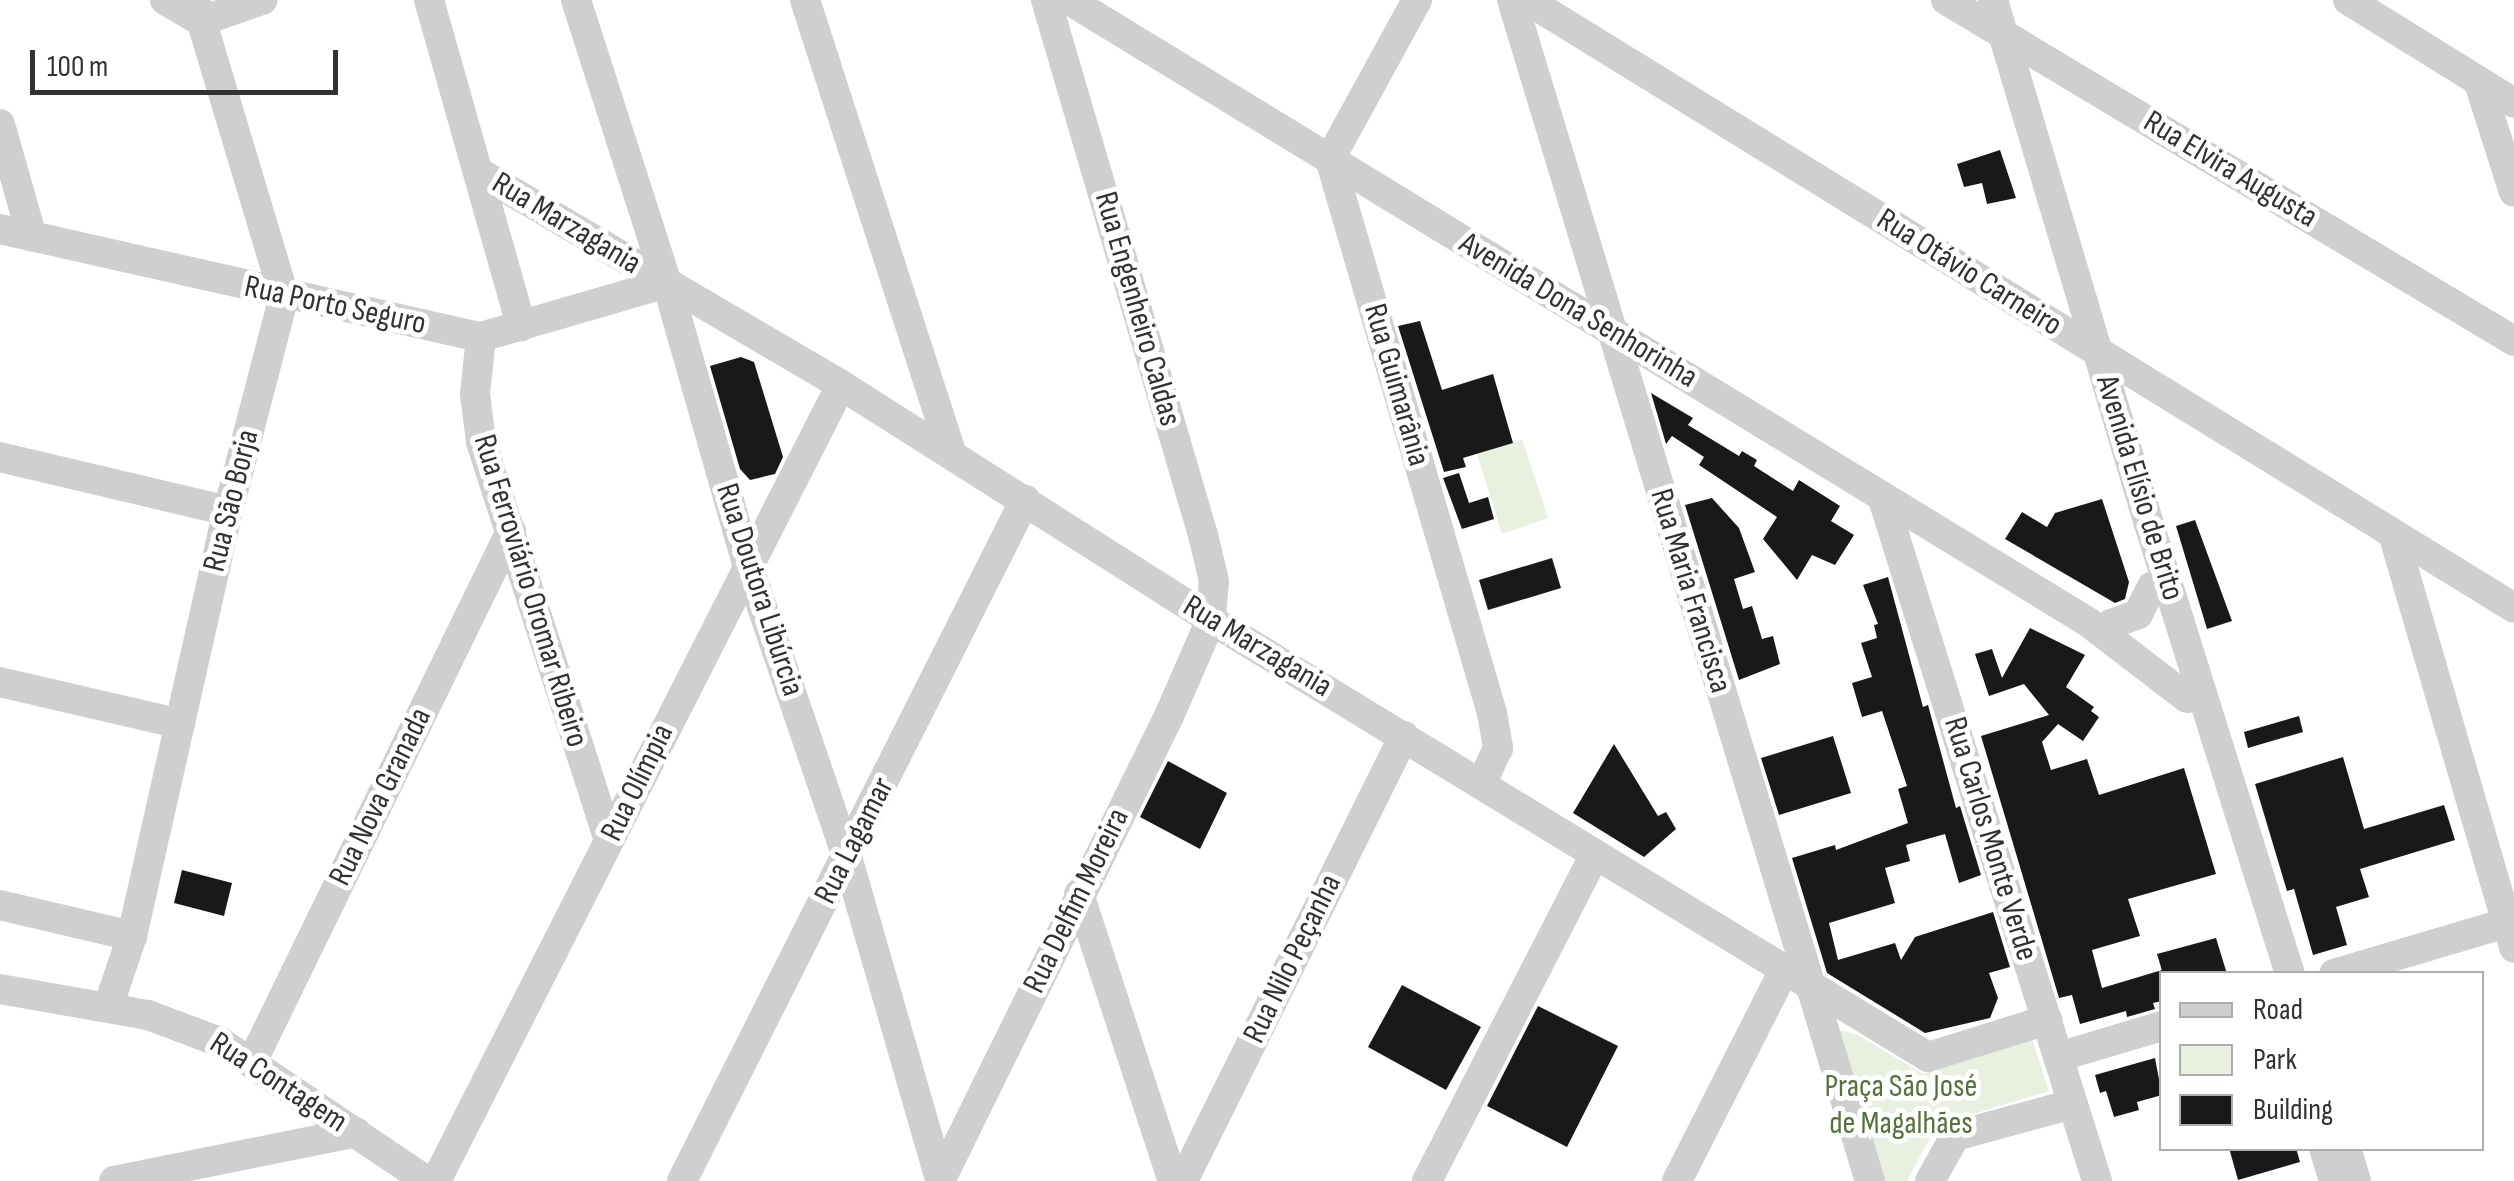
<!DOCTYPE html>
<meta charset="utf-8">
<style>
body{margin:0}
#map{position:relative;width:2514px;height:1181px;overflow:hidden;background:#fff;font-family:"Sofia Sans Condensed",sans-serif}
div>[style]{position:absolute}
.green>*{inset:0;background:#e8f0df}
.building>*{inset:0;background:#191919}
.minor>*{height:30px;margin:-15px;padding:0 15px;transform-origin:15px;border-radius:15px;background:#cfcfcf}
span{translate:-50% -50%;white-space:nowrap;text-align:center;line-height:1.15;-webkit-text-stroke:10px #fff;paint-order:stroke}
.street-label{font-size:32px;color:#323232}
.park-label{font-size:32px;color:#54733a}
.legend{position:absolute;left:2159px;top:971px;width:325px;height:180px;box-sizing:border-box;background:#fff;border:2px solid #adadad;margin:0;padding:12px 18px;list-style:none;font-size:30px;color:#323232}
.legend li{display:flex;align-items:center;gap:20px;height:50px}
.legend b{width:50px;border:2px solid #adadad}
.scale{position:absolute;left:30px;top:50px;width:308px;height:45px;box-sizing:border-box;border:5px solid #323232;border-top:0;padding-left:12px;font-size:30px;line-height:35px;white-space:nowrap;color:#323232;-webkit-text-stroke:8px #fff;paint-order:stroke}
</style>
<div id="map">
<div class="green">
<div style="clip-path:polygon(1522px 440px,1548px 518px,1502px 534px,1477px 454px)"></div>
<div style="clip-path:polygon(1836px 1029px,1858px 1035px,1923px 1074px,2032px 1039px,2049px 1091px,1937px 1125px,1907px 1181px,1885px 1181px)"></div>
</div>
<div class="building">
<div style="clip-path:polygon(2000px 150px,2016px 198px,1987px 204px,1982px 183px,1964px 187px,1957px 164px)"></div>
<div style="clip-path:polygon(1420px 321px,1442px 390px,1493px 374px,1513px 443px,1463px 458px,1466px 467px,1444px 472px,1398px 326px)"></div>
<div style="clip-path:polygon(741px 357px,754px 362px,783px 457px,775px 474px,750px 480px,740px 469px,710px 366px)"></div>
<div style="clip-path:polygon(1651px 393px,1693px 418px,1688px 425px,1739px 456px,1742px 451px,1757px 460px,1754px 466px,1793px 491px,1799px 480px,1840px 506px,1831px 521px,1854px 535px,1835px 565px,1812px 555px,1797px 580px,1763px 539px,1777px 517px,1699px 465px,1704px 457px,1672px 436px,1666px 444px)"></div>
<div style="clip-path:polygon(1459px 473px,1469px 503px,1488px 497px,1494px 519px,1462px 529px,1443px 478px)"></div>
<div style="clip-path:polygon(1712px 498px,1739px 528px,1755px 572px,1734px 579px,1743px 609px,1752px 606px,1762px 639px,1773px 636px,1780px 664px,1739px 680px,1685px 505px)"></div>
<div style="clip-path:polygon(2102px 499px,2129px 582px,2125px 599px,2115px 603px,2005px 539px,2022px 512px,2047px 527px,2055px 513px)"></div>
<div style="clip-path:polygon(2195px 520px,2232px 621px,2207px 629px,2176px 526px)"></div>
<div style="clip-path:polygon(1552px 558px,1561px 588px,1488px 610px,1479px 580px)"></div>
<div style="clip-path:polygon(1888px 577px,1923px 707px,1928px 705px,1956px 808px,1960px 806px,1981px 875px,1959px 883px,1945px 834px,1906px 845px,1910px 861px,1885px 868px,1895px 903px,1829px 923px,1838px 960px,1895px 943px,1901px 960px,1915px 937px,1993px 912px,2010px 967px,1989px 973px,1998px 998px,1990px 1018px,1925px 1033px,1827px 973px,1792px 858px,1835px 845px,1836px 850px,1908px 823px,1898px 789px,1907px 786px,1882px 711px,1862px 717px,1852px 683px,1872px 677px,1861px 643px,1877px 638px,1874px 625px,1878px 624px,1863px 585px)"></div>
<div style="clip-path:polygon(2030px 628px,2085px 655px,2066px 687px,2094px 707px,2091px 711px,2099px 717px,2083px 741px,2058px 724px,2042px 742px,2051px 770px,2087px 759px,2099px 795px,2184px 768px,2216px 874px,2128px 899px,2140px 936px,2092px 950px,2102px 988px,2162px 970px,2162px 1001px,2153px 1003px,2155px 1009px,2127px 1017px,2126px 1011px,2080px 1024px,2072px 995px,2059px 998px,1981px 736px,2049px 715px,2024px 684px,1989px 696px,1975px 654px,1992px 649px,2002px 678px)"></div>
<div style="clip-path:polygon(2299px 716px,2303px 732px,2248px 748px,2244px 732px)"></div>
<div style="clip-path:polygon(1833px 736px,1851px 793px,1779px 815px,1761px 758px)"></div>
<div style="clip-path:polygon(1614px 744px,1658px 816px,1666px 812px,1676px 829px,1644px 857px,1573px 813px)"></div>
<div style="clip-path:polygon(2343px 757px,2364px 829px,2444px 805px,2455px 840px,2360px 869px,2369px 897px,2336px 907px,2347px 945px,2313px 955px,2294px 889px,2287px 891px,2255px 784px)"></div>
<div style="clip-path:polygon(1168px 761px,1227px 793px,1200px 849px,1140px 817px)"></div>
<div style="clip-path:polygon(182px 870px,232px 883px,224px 916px,174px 903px)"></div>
<div style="clip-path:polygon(2216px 938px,2227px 974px,2163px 974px,2157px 954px)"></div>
<div style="clip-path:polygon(1402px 985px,1481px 1027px,1446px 1090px,1368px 1047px)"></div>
<div style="clip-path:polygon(1538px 1006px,1618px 1046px,1567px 1147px,1487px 1106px)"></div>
<div style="clip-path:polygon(2155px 1058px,2162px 1095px,2137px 1102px,2139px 1110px,2114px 1117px,2106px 1091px,2100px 1093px,2095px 1075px)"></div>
<div style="clip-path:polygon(2229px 1148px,2296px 1148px,2300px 1162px,2238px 1180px)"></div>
</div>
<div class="minor">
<div style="left:165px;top:0;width:42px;rotate:30.3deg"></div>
<div style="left:201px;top:21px;width:65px;rotate:-19deg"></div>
<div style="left:429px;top:0;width:339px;rotate:74.2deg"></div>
<div style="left:576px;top:0;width:297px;rotate:72.2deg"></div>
<div style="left:667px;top:283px;width:291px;rotate:74.1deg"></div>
<div style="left:747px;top:563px;width:311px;rotate:71.2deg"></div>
<div style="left:847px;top:857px;width:336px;rotate:73.9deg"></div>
<div style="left:805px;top:0;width:477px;rotate:72.1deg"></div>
<div style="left:1069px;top:0;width:1194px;rotate:31.4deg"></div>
<div style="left:2088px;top:622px;width:125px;rotate:37.5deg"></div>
<div style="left:1417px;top:0;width:181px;rotate:118.7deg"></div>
<div style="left:1330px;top:159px;width:577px;rotate:73.7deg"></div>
<div style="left:1492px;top:713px;width:36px;rotate:80deg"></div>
<div style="left:1498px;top:748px;width:40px;rotate:115deg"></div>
<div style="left:1512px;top:0;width:1234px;rotate:73.14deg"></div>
<div style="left:1527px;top:0;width:1159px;rotate:31.63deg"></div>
<div style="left:1946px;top:0;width:662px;rotate:30.98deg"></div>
<div style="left:1993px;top:0;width:544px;rotate:73.43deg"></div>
<div style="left:2148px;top:521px;width:475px;rotate:72.6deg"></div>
<div style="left:2348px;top:0;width:195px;rotate:31.8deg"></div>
<div style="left:2479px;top:83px;width:114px;rotate:72.2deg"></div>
<div style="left:0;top:124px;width:117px;rotate:74.2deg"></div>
<div style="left:480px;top:173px;width:419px;rotate:30.4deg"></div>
<div style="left:841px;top:385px;width:438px;rotate:32.4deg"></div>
<div style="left:1211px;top:620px;width:840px;rotate:31.36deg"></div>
<div style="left:1928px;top:1057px;width:125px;rotate:-17.3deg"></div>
<div style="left:0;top:229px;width:493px;rotate:12.7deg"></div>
<div style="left:481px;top:337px;width:194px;rotate:-16.2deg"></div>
<div style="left:481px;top:337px;width:57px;rotate:96deg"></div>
<div style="left:475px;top:394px;width:48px;rotate:82.9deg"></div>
<div style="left:481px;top:442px;width:418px;rotate:72.2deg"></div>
<div style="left:0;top:457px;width:234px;rotate:13.3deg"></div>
<div style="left:1882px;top:496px;width:718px;rotate:72.57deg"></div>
<div style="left:2394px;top:537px;width:428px;rotate:73.7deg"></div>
<div style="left:2111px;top:624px;width:29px;rotate:-20deg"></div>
<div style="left:2138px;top:614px;width:31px;rotate:-63deg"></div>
<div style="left:0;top:682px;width:185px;rotate:13.1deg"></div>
<div style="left:1079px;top:894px;width:302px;rotate:71.9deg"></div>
<div style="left:0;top:905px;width:136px;rotate:13.2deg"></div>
<div style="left:2334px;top:974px;width:179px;rotate:-16.5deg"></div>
<div style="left:0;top:989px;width:150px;rotate:10deg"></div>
<div style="left:148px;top:1015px;width:77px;rotate:20.6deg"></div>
<div style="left:220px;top:1042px;width:249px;rotate:33.9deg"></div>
<div style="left:108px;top:1007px;width:75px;rotate:-71.3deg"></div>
<div style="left:132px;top:936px;width:436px;rotate:-77.3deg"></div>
<div style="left:228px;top:511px;width:222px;rotate:-75.4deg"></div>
<div style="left:284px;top:296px;width:309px;rotate:-106.7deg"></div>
<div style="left:2058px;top:1057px;width:109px;rotate:-16.6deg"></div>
<div style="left:252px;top:1062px;width:591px;rotate:-64deg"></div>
<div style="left:2324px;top:1148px;width:34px;rotate:73deg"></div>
<div style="left:2346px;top:1148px;width:34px;rotate:73deg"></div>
<div style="left:114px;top:1181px;width:247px;rotate:-11.4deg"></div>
<div style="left:436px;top:1181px;width:893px;rotate:-63.03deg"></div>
<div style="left:682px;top:1181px;width:763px;rotate:-63.27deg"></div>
<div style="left:940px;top:1181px;width:518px;rotate:-63.78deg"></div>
<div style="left:1169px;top:716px;width:105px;rotate:-66.4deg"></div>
<div style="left:1211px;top:620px;width:39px;rotate:-86deg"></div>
<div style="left:1214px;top:581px;width:47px;rotate:-103.4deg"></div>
<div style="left:1203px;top:535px;width:558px;rotate:-106.35deg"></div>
<div style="left:1183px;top:1181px;width:497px;rotate:-63.6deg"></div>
<div style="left:1427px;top:1181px;width:365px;rotate:-62.8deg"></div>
<div style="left:1677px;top:1181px;width:237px;rotate:-63.1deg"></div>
<div style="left:1930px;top:1181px;width:51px;rotate:-60.9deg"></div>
<div style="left:1955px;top:1136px;width:122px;rotate:-15.2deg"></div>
</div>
<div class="street-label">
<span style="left:2230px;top:170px;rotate:31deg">Rua Elvira Augusta</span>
<span style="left:566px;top:224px;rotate:31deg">Rua Marzagania</span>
<span style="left:1969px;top:273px;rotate:32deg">Rua Otávio Carneiro</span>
<span style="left:335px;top:306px;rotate:12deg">Rua Porto Seguro</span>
<span style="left:1137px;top:309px;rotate:74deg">Rua Engenheiro Caldas</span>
<span style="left:1578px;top:311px;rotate:31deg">Avenida Dona Senhorinha</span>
<span style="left:1396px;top:385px;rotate:74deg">Rua Guimarânia</span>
<span style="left:2139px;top:488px;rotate:73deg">Avenida Elísio de Brito</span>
<span style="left:232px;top:501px;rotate:-76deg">Rua São Borja</span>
<span style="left:759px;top:590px;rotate:72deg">Rua Doutora Libúrcia</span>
<span style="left:530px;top:591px;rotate:73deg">Rua Ferroviário Oromar Ribeiro</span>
<span style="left:1690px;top:591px;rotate:73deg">Rua Maria Francisca</span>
<span style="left:1257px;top:647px;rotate:31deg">Rua Marzagania</span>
<span style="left:638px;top:783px;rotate:-64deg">Rua Olímpia</span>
<span style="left:381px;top:797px;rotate:-64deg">Rua Nova Granada</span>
<span style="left:1990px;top:839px;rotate:73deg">Rua Carlos Monte Verde</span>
<span style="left:855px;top:841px;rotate:-63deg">Rua Lagamar</span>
<span style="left:1077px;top:901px;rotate:-64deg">Rua Delfim Moreira</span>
<span style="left:1293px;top:959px;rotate:-64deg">Rua Nilo Peçanha</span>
<span style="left:278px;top:1083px;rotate:33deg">Rua Contagem</span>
</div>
<div class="park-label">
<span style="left:1901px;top:1106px">Praça São José<br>de Magalhães</span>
</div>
<ul class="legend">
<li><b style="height:12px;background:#cfcfcf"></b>Road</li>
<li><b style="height:28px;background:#e8f0df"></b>Park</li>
<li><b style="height:28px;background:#191919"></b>Building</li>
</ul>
<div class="scale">100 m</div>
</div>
